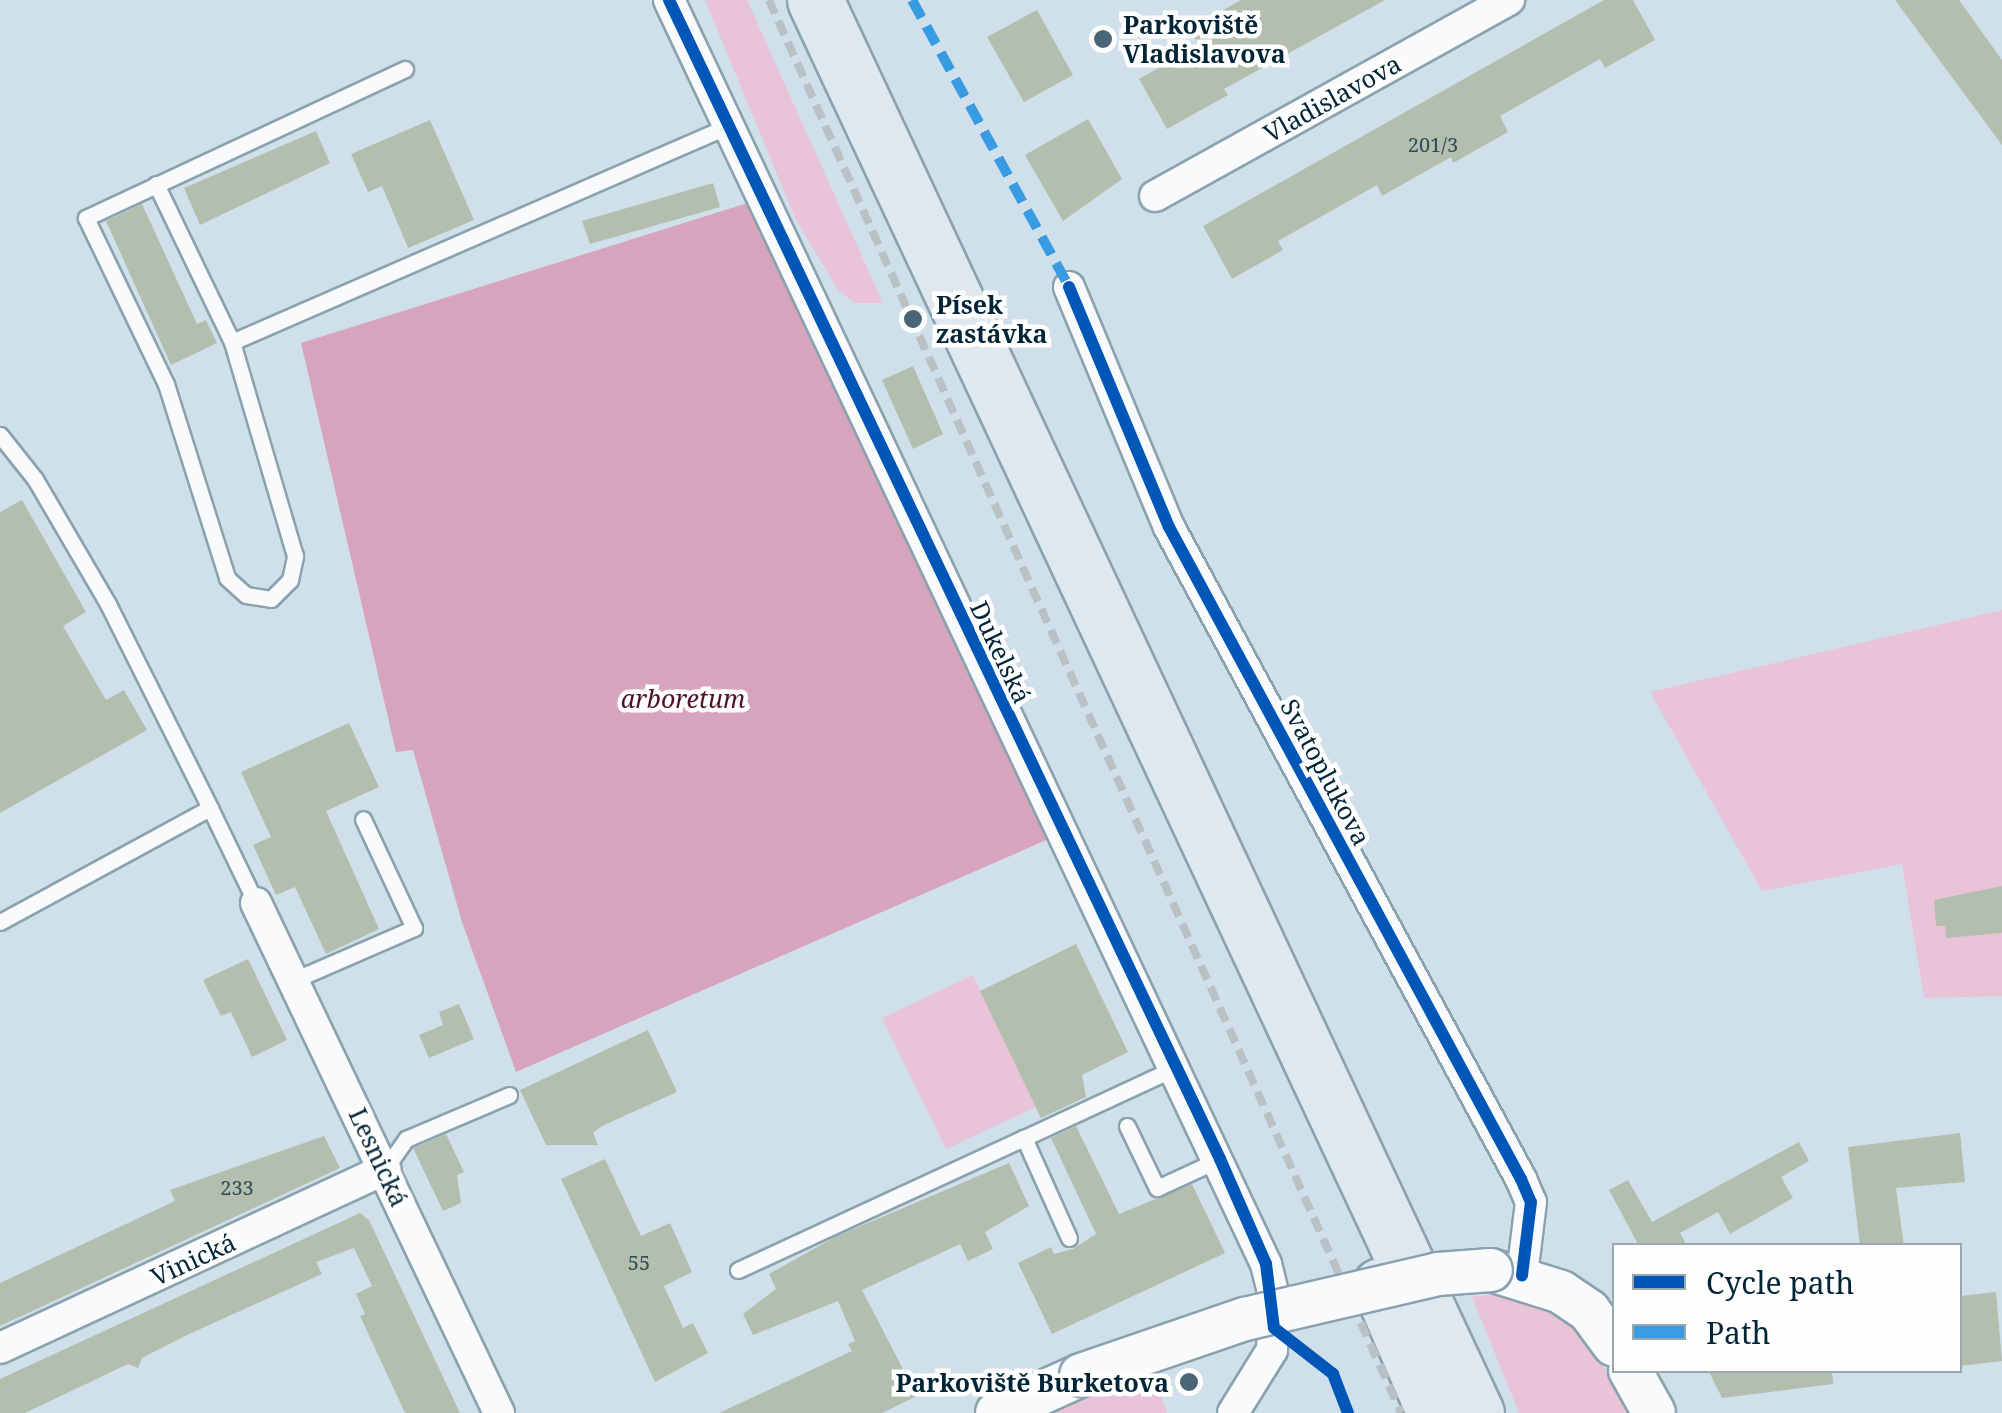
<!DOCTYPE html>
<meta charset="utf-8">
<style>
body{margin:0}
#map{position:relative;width:2002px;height:1413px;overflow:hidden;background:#d0e0eb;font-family:"Noto Serif",serif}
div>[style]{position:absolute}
.green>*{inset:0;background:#e9c3d7}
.forest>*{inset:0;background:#d6a5bd}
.building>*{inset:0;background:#b3beae}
.roads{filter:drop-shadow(2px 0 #8aa1af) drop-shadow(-2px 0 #8aa1af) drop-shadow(0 2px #8aa1af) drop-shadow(0 -2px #8aa1af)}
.lane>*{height:15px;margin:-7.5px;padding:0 7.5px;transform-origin:7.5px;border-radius:7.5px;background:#f8fafc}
.street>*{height:30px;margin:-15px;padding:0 15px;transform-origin:15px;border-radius:15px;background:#f8fafc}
.secondary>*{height:42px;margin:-21px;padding:0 21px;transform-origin:21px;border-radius:21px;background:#f8fafc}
.highway>*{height:55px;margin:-27.5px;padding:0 27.5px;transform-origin:27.5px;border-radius:27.5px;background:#dee8ee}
.rail>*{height:8px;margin-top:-4px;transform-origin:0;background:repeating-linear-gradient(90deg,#bac1c5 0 15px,transparent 0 23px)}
.bridges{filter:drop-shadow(2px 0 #8aa1af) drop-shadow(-2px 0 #8aa1af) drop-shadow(0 2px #8aa1af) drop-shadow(0 -2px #8aa1af)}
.secondary-bridge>*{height:42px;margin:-21px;padding:0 21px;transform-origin:21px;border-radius:21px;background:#f8fafc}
.quiet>*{height:10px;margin-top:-5px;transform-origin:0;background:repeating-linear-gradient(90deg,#399ce2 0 20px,transparent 0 30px)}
.cycleway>*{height:12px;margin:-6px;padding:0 6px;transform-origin:6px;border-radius:6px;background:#0057b8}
.dots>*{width:28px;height:28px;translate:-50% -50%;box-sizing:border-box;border:5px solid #fefefe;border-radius:50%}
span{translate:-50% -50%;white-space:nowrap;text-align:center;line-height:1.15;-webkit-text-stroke:9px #fefefe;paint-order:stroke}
.number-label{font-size:20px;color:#2e4a55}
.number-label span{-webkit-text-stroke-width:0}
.poi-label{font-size:25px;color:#012437;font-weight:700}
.left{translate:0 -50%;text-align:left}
.right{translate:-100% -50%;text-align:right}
.street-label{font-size:25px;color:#012437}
.park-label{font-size:25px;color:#51112d;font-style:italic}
.legend{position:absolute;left:1612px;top:1243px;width:350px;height:130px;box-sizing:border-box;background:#fefefe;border:2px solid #99a7ae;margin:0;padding:12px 18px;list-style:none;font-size:30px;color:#012437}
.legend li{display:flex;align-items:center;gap:20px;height:50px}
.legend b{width:50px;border:2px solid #99a7ae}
</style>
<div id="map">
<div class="green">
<div style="clip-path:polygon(705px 0,747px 0,883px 303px,854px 303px,838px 290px,795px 218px)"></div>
<div style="clip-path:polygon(2002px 610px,2002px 996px,1924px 998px,1902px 864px,1762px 891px,1650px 692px)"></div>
<div style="clip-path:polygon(973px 975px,1036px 1107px,946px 1149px,882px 1018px)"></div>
<div style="clip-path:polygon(1498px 1294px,1540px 1304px,1582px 1335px,1634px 1413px,1519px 1413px,1472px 1297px)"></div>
<div style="clip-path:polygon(1152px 1370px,1167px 1413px,1045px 1413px)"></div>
</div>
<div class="forest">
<div style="clip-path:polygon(754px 201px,1051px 838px,516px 1072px,462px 922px,413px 750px,396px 752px,301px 343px)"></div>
</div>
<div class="building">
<div style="clip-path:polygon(1241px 0,1385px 0,1224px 89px,1228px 95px,1167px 129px,1139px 79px,1199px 45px,1190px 29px)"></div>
<div style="clip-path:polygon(1604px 0,1633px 0,1655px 40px,1605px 68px,1600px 59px,1500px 116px,1508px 132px,1453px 163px,1451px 157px,1382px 196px,1377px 185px,1278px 241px,1283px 250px,1232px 279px,1203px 226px)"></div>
<div style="clip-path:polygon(1895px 0,1959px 0,2002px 60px,2002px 145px)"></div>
<div style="clip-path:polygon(1037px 10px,1073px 75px,1024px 102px,987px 37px)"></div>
<div style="clip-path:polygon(1088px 119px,1122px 179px,1063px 221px,1025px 155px)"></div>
<div style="clip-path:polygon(430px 120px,474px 220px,408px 248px,382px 186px,368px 192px,351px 154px)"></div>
<div style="clip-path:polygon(316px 131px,330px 163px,200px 225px,184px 188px)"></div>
<div style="clip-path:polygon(713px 183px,720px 207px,590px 244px,582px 221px)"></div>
<div style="clip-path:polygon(142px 204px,197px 324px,206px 320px,217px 343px,171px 365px,106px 221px)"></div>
<div style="clip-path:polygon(913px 366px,943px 434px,913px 449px,882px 380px)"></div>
<div style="clip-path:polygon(22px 500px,86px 612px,63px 626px,106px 700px,124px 690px,147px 730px,0 813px,0 512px)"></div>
<div style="clip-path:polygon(349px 723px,379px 787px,326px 811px,379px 929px,326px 954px,295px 887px,276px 895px,253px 845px,271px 837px,241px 772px)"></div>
<div style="clip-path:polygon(2002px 886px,2002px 933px,1946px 938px,1945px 926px,1936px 926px,1934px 900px)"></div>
<div style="clip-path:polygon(1076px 944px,1128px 1052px,1082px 1075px,1086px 1097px,1041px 1118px,980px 991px)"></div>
<div style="clip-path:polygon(248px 959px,287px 1040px,252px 1057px,231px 1012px,221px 1016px,203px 980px)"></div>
<div style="clip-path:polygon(459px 1004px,474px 1039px,429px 1058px,419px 1035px,443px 1025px,439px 1012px)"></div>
<div style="clip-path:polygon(648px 1030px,677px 1092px,602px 1126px,593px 1133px,598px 1145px,546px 1145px,520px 1090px)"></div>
<div style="clip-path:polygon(1076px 1126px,1119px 1214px,1192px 1184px,1225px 1253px,1052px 1334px,1018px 1263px,1051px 1247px,1054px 1254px,1073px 1249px,1096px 1234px,1051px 1138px)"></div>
<div style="clip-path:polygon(1960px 1133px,1965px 1182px,1896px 1188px,1904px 1246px,1860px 1246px,1848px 1147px)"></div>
<div style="clip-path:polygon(446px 1134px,464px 1172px,457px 1175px,461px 1203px,443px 1211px,413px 1148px)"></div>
<div style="clip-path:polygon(324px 1136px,340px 1168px,0 1326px,0 1283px,175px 1201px,170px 1190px)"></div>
<div style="clip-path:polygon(1799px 1142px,1809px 1161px,1781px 1177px,1793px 1198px,1730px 1234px,1718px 1212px,1680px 1233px,1687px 1246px,1639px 1246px,1609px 1190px,1628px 1180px,1652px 1222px)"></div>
<div style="clip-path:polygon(605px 1159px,641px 1236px,670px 1223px,692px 1272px,664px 1286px,683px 1328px,693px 1323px,708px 1353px,655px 1382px,561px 1179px)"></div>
<div style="clip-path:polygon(1009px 1163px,1029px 1206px,985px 1232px,993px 1249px,968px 1261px,960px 1244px,862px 1290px,917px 1396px,882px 1413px,719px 1413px,852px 1351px,848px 1344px,855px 1341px,838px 1301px,753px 1335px,743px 1314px,776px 1289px,769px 1274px,835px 1237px)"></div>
<div style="clip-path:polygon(360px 1213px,369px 1220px,460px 1413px,405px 1413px,360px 1316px,365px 1314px,356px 1294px,372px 1286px,354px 1248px,316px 1262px,322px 1274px,187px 1335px,142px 1358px,138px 1368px,128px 1364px,25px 1413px,0 1413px,0 1379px)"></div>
<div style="clip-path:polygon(1996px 1292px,2002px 1361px,1960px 1366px,1960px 1296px)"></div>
<div style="clip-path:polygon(1708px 1370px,1832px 1370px,1833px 1384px,1722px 1398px)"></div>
</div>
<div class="roads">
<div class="lane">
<div style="left:405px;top:69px;width:352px;rotate:155deg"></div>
<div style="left:86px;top:218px;width:184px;rotate:64.3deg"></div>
<div style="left:166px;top:384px;width:203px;rotate:72.5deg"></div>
<div style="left:227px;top:578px;width:25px;rotate:42deg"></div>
<div style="left:246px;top:595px;width:25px;rotate:9deg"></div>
<div style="left:271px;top:599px;width:27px;rotate:-45deg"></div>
<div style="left:290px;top:580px;width:25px;rotate:-78deg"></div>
<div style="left:295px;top:556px;width:223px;rotate:-106.4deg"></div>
<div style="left:232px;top:342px;width:541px;rotate:-23.53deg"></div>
<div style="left:156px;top:184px;width:175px;rotate:64.3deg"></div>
<div style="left:0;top:435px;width:56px;rotate:51.5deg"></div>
<div style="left:35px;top:479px;width:145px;rotate:59.7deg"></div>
<div style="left:108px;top:604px;width:228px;rotate:63.4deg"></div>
<div style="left:0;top:922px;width:239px;rotate:-28.5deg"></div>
<div style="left:210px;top:808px;width:106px;rotate:64.2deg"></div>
<div style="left:294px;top:980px;width:131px;rotate:-23.4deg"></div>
<div style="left:414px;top:928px;width:120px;rotate:-115.1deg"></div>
<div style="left:1127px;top:1126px;width:69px;rotate:64.2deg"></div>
<div style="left:1157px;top:1188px;width:69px;rotate:-24.7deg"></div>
<div style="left:385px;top:1169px;width:37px;rotate:-55deg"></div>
<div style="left:406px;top:1139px;width:112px;rotate:-23.1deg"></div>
<div style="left:1069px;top:1238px;width:110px;rotate:-114.2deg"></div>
<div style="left:1024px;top:1138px;width:166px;rotate:-24.9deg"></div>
<div style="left:738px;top:1270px;width:315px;rotate:-24.8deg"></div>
</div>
<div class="street">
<div style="left:669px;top:0;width:1398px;rotate:64.72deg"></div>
<div style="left:1266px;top:1264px;width:33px;rotate:76deg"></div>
<div style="left:1274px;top:1296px;width:54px;rotate:92.1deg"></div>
<div style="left:1272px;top:1350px;width:74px;rotate:121.8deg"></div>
<div style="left:1155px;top:196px;width:405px;rotate:-29deg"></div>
<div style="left:1069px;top:287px;width:260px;rotate:67.4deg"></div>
<div style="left:1169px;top:527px;width:741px;rotate:61.64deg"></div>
<div style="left:1521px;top:1179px;width:25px;rotate:67deg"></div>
<div style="left:1531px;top:1202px;width:74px;rotate:97deg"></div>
<div style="left:256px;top:903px;width:565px;rotate:64.52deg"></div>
<div style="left:0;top:1348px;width:425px;rotate:-24.9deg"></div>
</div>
<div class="secondary">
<div style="left:1491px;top:1270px;width:73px;rotate:17.4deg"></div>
<div style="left:1561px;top:1292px;width:34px;rotate:34deg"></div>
<div style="left:1589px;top:1311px;width:42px;rotate:53.7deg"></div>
<div style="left:1630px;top:1370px;width:49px;rotate:60.8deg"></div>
<div style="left:997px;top:1413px;width:92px;rotate:-24.3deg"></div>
</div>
<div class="highway">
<div style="left:815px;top:0;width:1560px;rotate:64.93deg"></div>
<div style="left:1380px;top:1286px;width:138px;rotate:66.6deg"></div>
</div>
</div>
<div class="rail">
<div style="left:769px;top:0;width:1548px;rotate:65.9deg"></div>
</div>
<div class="bridges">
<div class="secondary-bridge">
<div style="left:1081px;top:1375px;width:173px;rotate:-18.9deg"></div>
<div style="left:1245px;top:1319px;width:198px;rotate:-13.1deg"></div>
<div style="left:1438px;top:1274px;width:53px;rotate:-4.3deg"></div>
</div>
</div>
<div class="quiet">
<div style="left:912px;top:0;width:327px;rotate:61.3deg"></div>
</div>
<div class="cycleway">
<div style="left:669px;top:0;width:1283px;rotate:64.57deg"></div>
<div style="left:1220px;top:1159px;width:115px;rotate:66.3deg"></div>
<div style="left:1266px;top:1264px;width:64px;rotate:82.9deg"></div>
<div style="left:1274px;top:1328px;width:75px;rotate:37.9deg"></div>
<div style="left:1333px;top:1374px;width:42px;rotate:69deg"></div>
<div style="left:1069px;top:287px;width:260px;rotate:67.4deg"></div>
<div style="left:1169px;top:527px;width:741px;rotate:61.64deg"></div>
<div style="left:1521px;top:1179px;width:25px;rotate:67deg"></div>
<div style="left:1531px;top:1202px;width:74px;rotate:97deg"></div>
</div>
<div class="dots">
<div style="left:1103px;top:39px;background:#496676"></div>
<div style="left:913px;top:319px;background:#496676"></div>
<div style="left:1189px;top:1382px;background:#496676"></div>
</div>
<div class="number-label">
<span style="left:1433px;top:144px">201/3</span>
<span style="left:237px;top:1187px">233</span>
<span style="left:639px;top:1262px">55</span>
</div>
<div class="poi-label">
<span class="left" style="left:1123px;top:39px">Parkoviště<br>Vladislavova</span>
<span class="left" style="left:936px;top:319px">Písek<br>zastávka</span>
<span class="right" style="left:1169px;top:1382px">Parkoviště Burketova</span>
</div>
<div class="street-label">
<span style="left:1332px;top:98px;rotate:-29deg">Vladislavova</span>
<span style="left:1001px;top:652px;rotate:65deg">Dukelská</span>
<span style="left:1326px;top:772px;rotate:62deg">Svatoplukova</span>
<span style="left:379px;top:1157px;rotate:65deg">Lesnická</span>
<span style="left:193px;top:1259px;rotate:-25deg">Vinická</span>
</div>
<div class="park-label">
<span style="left:683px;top:698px">arboretum</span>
</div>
<ul class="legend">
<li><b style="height:12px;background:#0057b8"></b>Cycle path</li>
<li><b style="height:12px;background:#399ce2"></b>Path</li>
</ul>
</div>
